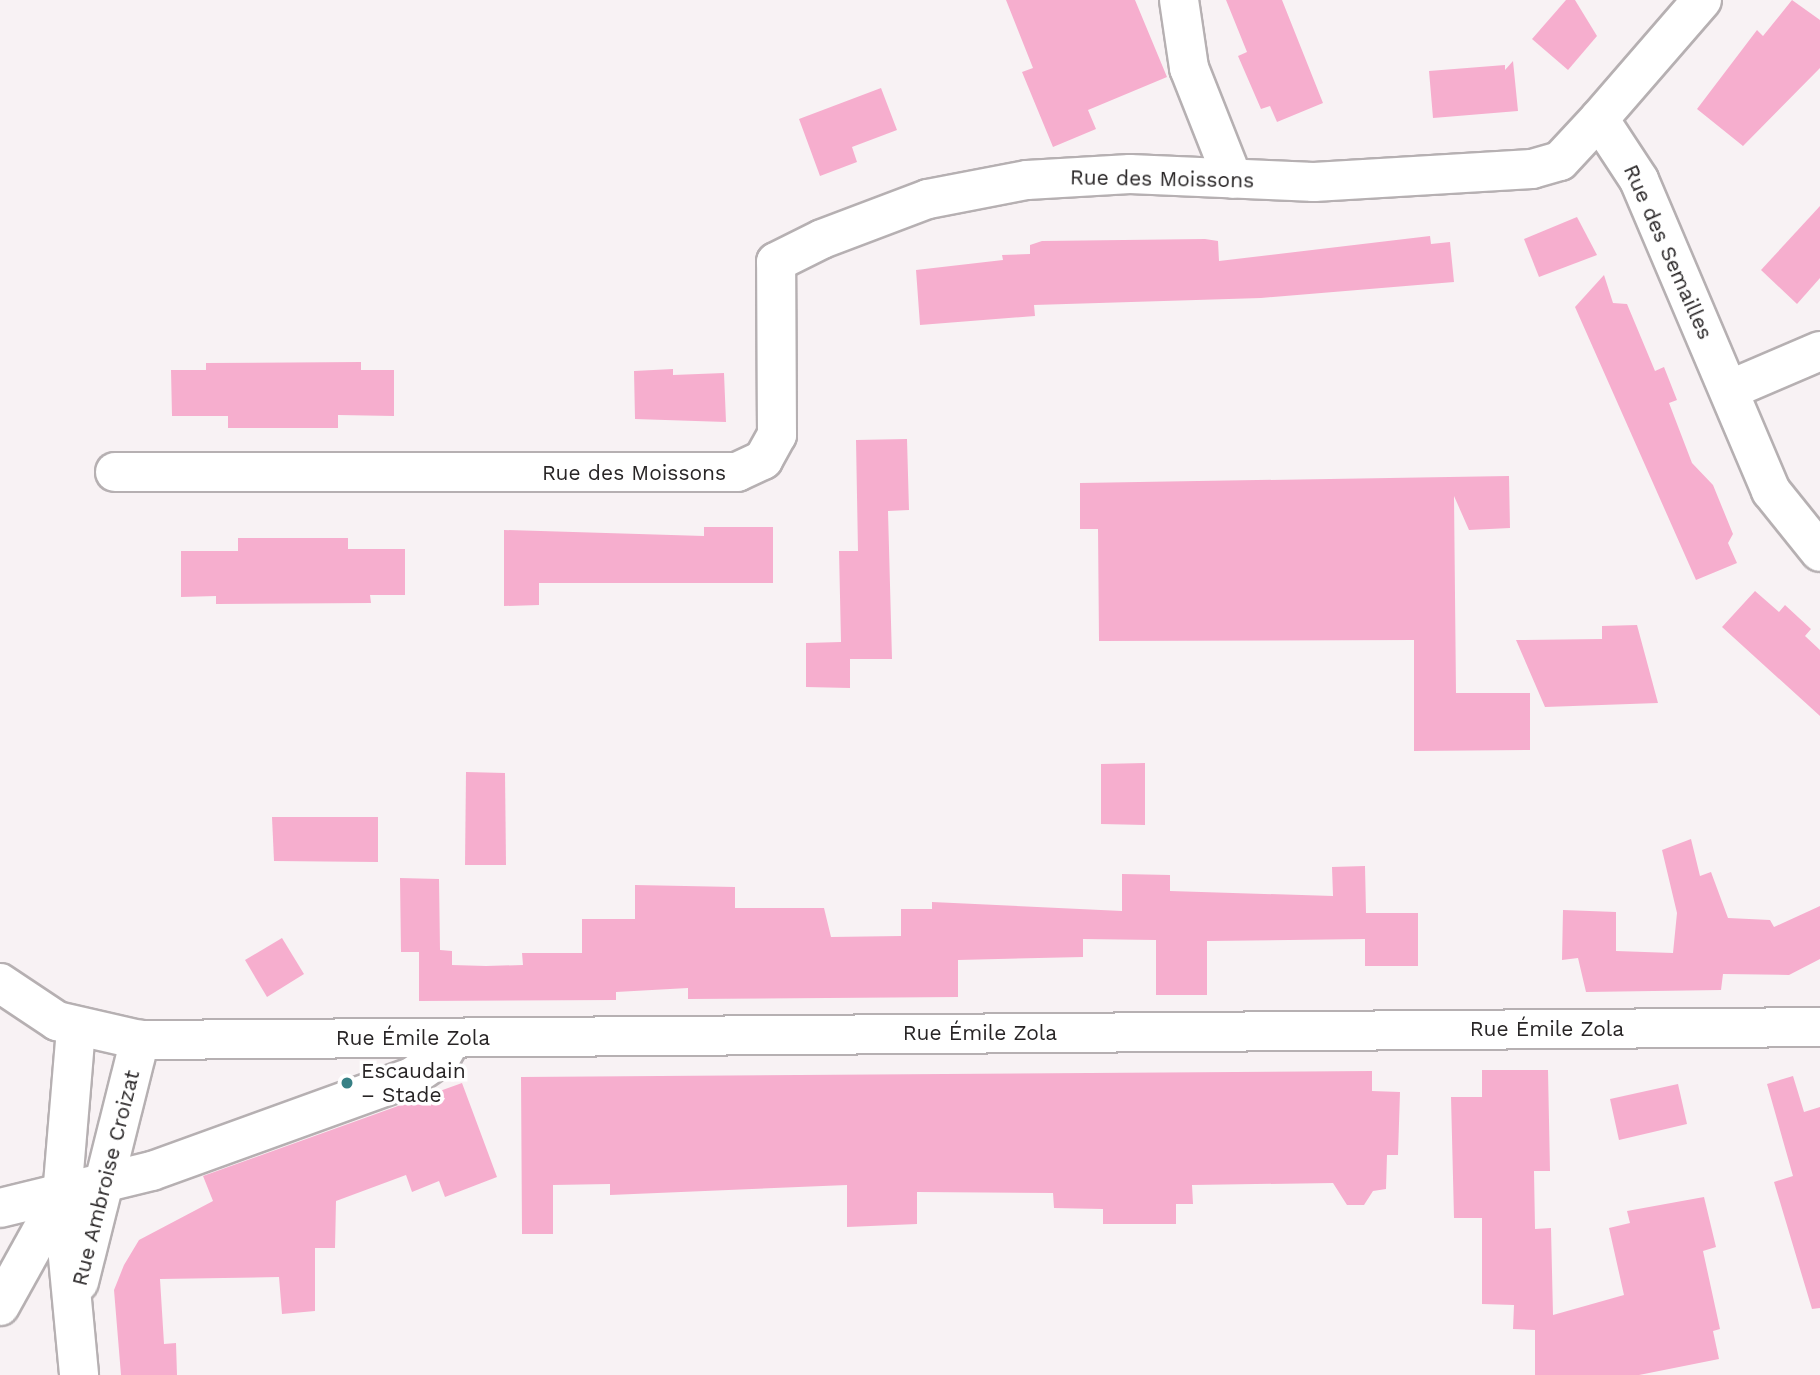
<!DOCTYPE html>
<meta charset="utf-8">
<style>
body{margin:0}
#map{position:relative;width:1820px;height:1375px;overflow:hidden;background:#f8f2f4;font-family:"Work Sans",sans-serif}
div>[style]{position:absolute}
.building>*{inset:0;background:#f6aece}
.roads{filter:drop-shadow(2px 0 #b6b0b2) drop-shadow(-2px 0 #b6b0b2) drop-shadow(0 2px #b6b0b2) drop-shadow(0 -2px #b6b0b2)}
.minor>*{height:38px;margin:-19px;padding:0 19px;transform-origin:19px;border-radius:19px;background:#fff}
.dots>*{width:19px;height:19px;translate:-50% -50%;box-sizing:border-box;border:4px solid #fff;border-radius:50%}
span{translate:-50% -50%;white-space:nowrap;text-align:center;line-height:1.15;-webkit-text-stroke:7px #fff;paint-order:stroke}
.street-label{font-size:21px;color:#282526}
.poi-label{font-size:21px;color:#282526}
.left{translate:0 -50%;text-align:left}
</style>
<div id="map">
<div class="building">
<div style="clip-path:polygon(1006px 0,1135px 0,1167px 77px,1088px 110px,1096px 129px,1053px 147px,1022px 72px,1033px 68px)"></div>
<div style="clip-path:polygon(1226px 0,1282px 0,1323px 103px,1277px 122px,1270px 106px,1261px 109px,1238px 56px,1247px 52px)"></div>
<div style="clip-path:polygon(1566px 0,1575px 0,1597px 36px,1568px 70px,1532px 39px)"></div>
<div style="clip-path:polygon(1792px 0,1820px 20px,1820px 68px,1743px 146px,1697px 109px,1757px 30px,1763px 36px)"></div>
<div style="clip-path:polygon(1513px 61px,1518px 111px,1433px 118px,1429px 71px,1505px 65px,1505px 70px)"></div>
<div style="clip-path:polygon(881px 88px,897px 130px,852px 147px,857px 162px,820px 176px,799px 119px)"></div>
<div style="clip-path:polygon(1820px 206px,1820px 278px,1797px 304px,1761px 270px)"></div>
<div style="clip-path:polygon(1577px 217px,1597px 255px,1539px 277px,1524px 239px)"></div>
<div style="clip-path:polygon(1430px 236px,1431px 244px,1450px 242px,1454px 282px,1261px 298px,1034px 305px,1035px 316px,920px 325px,916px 270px,1003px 260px,1002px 255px,1030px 254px,1030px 245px,1042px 241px,1205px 239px,1218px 241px,1219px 261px)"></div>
<div style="clip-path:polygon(1604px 275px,1613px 303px,1627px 304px,1655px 371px,1664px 367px,1677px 400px,1669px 403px,1692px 463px,1713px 485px,1733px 534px,1728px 543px,1737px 563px,1696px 580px,1575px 307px)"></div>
<div style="clip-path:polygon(361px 362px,361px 370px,394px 370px,394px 416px,338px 415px,338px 428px,228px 428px,228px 416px,172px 416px,171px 370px,206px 370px,206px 363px)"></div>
<div style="clip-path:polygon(673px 369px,673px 375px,724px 373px,726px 422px,635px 419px,634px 371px)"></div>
<div style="clip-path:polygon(907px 439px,909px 510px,888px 511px,892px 659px,850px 659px,850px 688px,806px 687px,806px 643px,841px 642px,839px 551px,858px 551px,856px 440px)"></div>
<div style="clip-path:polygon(1509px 476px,1510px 528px,1469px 530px,1454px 496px,1456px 693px,1530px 693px,1530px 750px,1414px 751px,1414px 640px,1099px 641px,1098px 529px,1080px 529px,1080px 483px)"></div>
<div style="clip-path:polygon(704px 527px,773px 527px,773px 583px,539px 583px,539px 605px,504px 606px,504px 530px,704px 536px)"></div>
<div style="clip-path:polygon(238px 538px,348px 538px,348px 549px,405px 549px,405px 595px,370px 595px,371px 603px,216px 604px,216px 596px,181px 597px,181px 551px,238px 551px)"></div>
<div style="clip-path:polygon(1755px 591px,1779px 612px,1785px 605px,1811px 629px,1805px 636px,1820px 650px,1820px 716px,1722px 627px)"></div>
<div style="clip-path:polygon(1637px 625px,1658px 703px,1545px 707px,1516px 640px,1602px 639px,1602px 626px)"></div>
<div style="clip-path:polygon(1145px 763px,1145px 825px,1101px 824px,1101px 764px)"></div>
<div style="clip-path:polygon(466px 772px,505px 773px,506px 865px,465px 865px)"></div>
<div style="clip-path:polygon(272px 817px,378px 817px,378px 862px,274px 861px)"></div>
<div style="clip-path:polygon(1691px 839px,1700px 876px,1711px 872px,1728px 918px,1770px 920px,1774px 927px,1820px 906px,1820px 959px,1789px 975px,1723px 974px,1721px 990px,1586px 992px,1578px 958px,1562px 960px,1563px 910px,1616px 912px,1616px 951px,1673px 953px,1677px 913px,1662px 850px)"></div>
<div style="clip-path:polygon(1365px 866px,1366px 913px,1418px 913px,1418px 966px,1365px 966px,1365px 939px,1207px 941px,1207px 995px,1156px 995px,1156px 940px,1083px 939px,1083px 957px,958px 960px,958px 997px,688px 999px,688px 988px,616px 992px,616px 1000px,419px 1001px,419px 952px,401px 952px,400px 878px,439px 879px,440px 950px,452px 951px,452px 965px,486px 966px,523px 965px,522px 953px,582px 953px,582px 919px,635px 919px,635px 885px,735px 887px,735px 908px,824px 908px,831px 937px,901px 936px,901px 909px,932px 909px,932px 902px,1122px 911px,1122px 874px,1170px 875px,1170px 891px,1333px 896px,1332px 867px)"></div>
<div style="clip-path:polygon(282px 938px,304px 974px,267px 997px,245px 960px)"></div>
<div style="clip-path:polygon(1482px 1070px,1548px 1070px,1550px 1171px,1534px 1171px,1535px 1229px,1551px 1228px,1553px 1315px,1624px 1295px,1609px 1228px,1630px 1223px,1627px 1211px,1704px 1197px,1716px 1247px,1703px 1251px,1720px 1329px,1713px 1331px,1719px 1359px,1639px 1375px,1535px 1375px,1535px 1330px,1513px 1329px,1514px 1305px,1482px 1304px,1482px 1218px,1454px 1218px,1451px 1097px,1482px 1097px)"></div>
<div style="clip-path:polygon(1372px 1071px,1372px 1091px,1400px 1092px,1398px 1155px,1387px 1155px,1386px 1189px,1373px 1191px,1364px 1205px,1347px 1205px,1333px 1183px,1192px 1185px,1193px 1204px,1176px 1204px,1176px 1224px,1103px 1224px,1103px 1209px,1054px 1208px,1053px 1193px,917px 1192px,917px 1224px,847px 1227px,847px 1185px,610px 1195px,610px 1184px,553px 1185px,553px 1234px,522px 1234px,521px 1077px)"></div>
<div style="clip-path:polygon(1793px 1076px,1804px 1112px,1820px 1107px,1820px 1308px,1812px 1309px,1774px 1182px,1793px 1176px,1767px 1084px)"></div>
<div style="clip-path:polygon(462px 1083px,497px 1177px,445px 1197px,439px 1181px,412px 1192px,406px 1175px,336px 1201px,335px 1248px,315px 1248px,315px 1311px,282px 1314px,279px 1277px,160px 1279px,164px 1344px,176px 1343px,177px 1375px,121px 1375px,114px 1290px,124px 1265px,139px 1240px,213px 1201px,203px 1176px)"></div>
<div style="clip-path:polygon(1678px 1084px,1687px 1124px,1619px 1140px,1610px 1099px)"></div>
</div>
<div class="roads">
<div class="minor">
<div style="left:1179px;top:0;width:69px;rotate:81.6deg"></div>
<div style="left:1189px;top:68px;width:119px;rotate:68.4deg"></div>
<div style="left:1702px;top:0;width:157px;rotate:130.9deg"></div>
<div style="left:1599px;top:119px;width:73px;rotate:56.7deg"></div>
<div style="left:1639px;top:180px;width:338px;rotate:67deg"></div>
<div style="left:1771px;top:491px;width:78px;rotate:51.2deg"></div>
<div style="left:1729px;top:390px;width:99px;rotate:-23.2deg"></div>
<div style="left:115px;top:472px;width:622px"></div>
<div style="left:737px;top:472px;width:29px;rotate:-25deg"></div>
<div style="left:763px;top:460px;width:29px;rotate:-61deg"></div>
<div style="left:777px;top:435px;width:173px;rotate:-90.3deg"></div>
<div style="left:776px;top:262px;width:51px;rotate:-26.6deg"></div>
<div style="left:822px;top:239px;width:113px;rotate:-20.7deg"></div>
<div style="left:928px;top:199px;width:101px;rotate:-10.9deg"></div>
<div style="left:1027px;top:180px;width:103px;rotate:-3.3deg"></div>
<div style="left:1130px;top:174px;width:184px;rotate:2.5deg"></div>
<div style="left:1314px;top:182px;width:218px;rotate:-3.4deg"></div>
<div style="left:1532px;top:169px;width:29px;rotate:-16deg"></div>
<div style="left:1560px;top:161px;width:57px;rotate:-47.1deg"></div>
<div style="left:0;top:983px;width:69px;rotate:33.7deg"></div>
<div style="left:57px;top:1021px;width:85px;rotate:12.9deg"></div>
<div style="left:140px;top:1040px;width:1680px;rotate:-0.44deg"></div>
<div style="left:76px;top:1029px;width:166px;rotate:94.8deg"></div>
<div style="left:62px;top:1194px;width:182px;rotate:84.6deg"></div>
<div style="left:0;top:1208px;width:156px;rotate:-13.7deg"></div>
<div style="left:152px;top:1171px;width:276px;rotate:-19.9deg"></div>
<div style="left:412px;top:1077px;width:35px;rotate:-35deg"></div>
<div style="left:441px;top:1057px;width:22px;rotate:-60deg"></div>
<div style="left:79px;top:1282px;width:250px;rotate:-75.9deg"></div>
<div style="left:0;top:1306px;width:128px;rotate:-61deg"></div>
</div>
</div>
<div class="dots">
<div style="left:347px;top:1083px;background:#378085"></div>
</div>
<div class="street-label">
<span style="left:1162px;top:179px;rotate:1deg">Rue des Moissons</span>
<span style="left:1668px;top:252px;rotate:66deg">Rue des Semailles</span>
<span style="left:634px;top:473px">Rue des Moissons</span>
<span style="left:1547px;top:1029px">Rue Émile Zola</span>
<span style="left:980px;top:1033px">Rue Émile Zola</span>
<span style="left:413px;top:1038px">Rue Émile Zola</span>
<span style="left:106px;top:1178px;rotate:-76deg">Rue Ambroise Croizat</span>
</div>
<div class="poi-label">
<span class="left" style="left:361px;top:1083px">Escaudain<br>– Stade</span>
</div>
</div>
